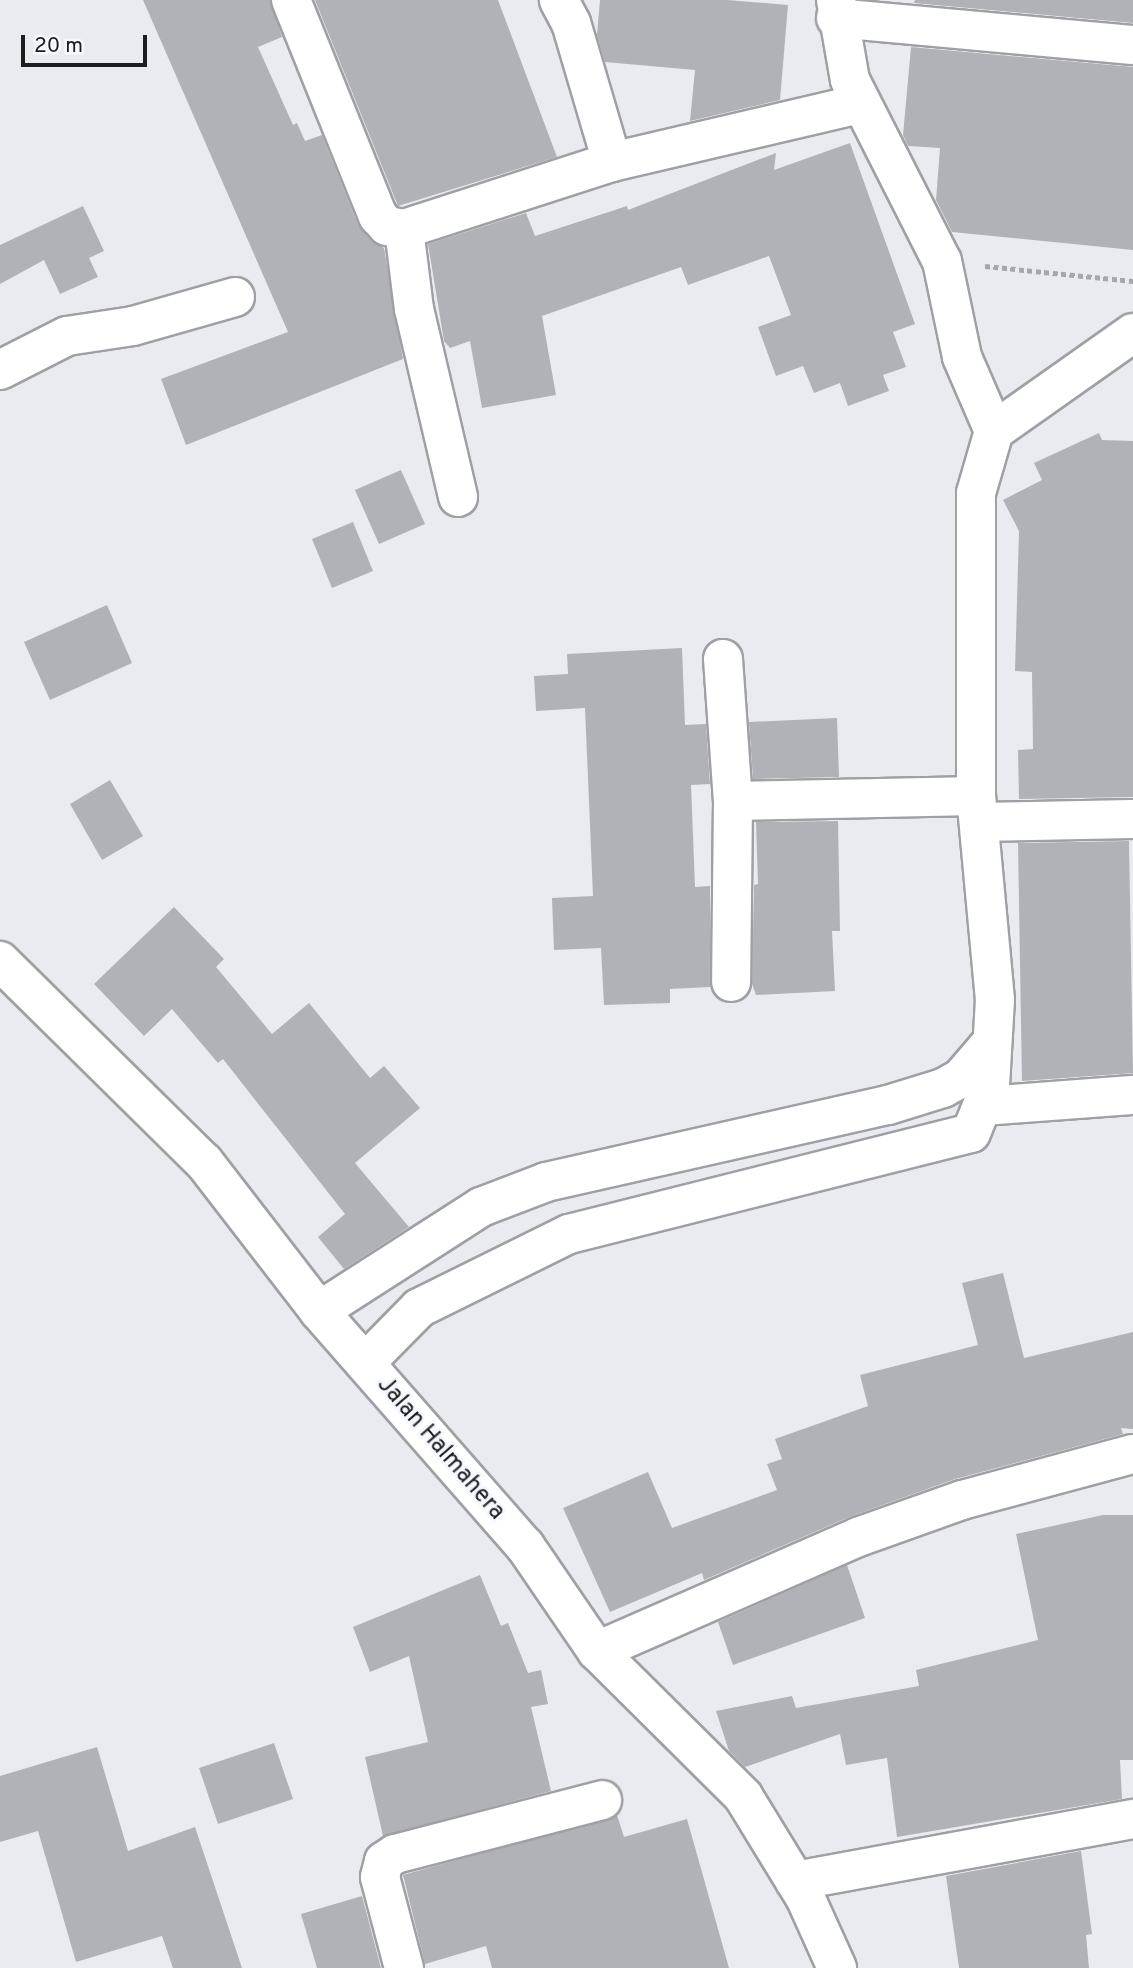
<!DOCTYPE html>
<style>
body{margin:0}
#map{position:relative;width:1133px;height:1968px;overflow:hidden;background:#e9ebf1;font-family:Overpass,sans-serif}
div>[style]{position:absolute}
.building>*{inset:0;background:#b0b2b8}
.path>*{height:4.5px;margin-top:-2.25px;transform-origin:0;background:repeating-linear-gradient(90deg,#a6a7ac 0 5px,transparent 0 8.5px)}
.roads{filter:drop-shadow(2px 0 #9ea0a5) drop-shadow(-2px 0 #9ea0a5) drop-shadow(0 2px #9ea0a5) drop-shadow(0 -2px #9ea0a5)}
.minor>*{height:38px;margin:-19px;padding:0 19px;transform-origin:19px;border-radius:19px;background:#fff}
.major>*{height:38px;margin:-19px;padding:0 19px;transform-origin:19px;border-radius:19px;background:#fff}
span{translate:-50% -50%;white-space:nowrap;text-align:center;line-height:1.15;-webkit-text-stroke:6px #f6f8ff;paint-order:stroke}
.street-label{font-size:24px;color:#1d1d20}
.scale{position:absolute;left:21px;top:35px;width:126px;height:32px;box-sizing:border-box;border:4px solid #1d1d20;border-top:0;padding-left:9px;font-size:21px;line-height:24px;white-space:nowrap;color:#1d1d20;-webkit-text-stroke:5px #f6f8ff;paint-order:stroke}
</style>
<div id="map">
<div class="building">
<div style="clip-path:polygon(143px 0,270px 0,282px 37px,258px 47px,293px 125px,297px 123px,305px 141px,322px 135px,358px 225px,371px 241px,384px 248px,403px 359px,186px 445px,161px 379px,288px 332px)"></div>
<div style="clip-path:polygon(315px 0,498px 0,557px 157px,398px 206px)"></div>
<div style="clip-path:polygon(600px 0,727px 0,788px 5px,780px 100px,690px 121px,695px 70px,605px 62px,597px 35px)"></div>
<div style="clip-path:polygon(915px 0,1133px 0,1133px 23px,914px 3px)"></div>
<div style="clip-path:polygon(911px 47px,1133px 67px,1133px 250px,952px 232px,936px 200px,940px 148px,908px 146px,903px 135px)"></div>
<div style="clip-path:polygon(850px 143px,915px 324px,893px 332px,906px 367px,883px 375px,889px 391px,848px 406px,840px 383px,814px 393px,803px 366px,776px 376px,758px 327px,791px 315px,769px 256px,688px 285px,681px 267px,542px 316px,556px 395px,482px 408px,470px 341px,450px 348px,444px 341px,428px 244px,526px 213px,535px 236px,627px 206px,628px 210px,776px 153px,774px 170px)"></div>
<div style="clip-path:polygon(83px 206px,104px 251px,89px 258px,98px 277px,60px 294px,44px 260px,0 284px,0 245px)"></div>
<div style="clip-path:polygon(1099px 433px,1102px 440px,1133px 441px,1133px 797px,1019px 799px,1018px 750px,1033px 749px,1032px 672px,1015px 671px,1019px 531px,1003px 500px,1042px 480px,1034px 463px)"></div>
<div style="clip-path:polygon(401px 470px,425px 524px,379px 544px,355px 490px)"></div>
<div style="clip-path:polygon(353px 522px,373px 571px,332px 588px,312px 539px)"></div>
<div style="clip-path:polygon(107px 605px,132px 663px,50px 700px,24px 642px)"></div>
<div style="clip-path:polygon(682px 648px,685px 725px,706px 724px,710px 784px,691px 785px,695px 887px,710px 886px,710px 987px,670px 989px,670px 1003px,604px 1005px,601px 948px,554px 950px,552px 898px,593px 896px,585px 708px,536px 711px,534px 676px,568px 674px,567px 654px)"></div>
<div style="clip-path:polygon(837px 718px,839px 777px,753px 779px,749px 722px)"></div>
<div style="clip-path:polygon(110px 780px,143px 836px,102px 860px,70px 804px)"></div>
<div style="clip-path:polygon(838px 821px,840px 931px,832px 931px,835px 991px,756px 995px,752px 984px,754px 885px,758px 884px,756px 822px)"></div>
<div style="clip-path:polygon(1129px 841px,1133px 1073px,1022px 1081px,1018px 843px)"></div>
<div style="clip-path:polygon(174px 907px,224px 959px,216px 967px,272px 1034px,309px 1003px,370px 1078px,384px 1066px,420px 1108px,355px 1163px,409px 1227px,344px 1269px,318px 1237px,345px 1214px,223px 1059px,218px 1063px,172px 1009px,144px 1036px,94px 984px)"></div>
<div style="clip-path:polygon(1003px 1273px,1024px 1358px,1133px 1332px,1133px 1429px,1121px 1428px,1123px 1434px,955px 1479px,849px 1517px,704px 1580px,702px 1573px,610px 1612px,563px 1508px,648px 1472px,672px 1528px,777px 1490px,767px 1464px,782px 1459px,775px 1439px,868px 1406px,860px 1375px,978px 1345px,962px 1283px)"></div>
<div style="clip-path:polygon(1103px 1515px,1133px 1515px,1133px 1760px,1120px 1760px,1122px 1799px,897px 1837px,887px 1758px,846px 1765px,840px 1734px,745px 1767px,729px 1751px,716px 1711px,792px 1696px,796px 1708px,919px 1686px,916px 1670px,1038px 1640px,1016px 1534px)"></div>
<div style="clip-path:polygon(847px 1565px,865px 1618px,733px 1665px,718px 1622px)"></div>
<div style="clip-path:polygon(480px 1575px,501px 1626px,508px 1623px,528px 1673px,541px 1670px,548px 1704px,531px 1707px,551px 1791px,383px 1836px,365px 1757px,428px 1742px,409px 1656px,370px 1672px,353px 1627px)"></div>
<div style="clip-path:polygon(274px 1743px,293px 1799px,218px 1824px,199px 1768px)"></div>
<div style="clip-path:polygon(97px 1747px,128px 1851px,195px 1827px,242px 1968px,173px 1968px,162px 1936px,76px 1962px,38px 1831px,0 1842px,0 1776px)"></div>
<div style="clip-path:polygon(617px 1815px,624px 1837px,687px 1819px,729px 1968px,492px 1968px,486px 1946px,425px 1964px,403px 1875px)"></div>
<div style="clip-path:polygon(1081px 1851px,1092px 1934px,1086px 1935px,1089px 1968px,959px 1968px,946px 1876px)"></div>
<div style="clip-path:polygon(362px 1896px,381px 1968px,317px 1968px,301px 1914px)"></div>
</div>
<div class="path">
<div style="left:985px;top:266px;width:149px;rotate:5.8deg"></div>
</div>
<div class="roads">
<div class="minor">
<div style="left:291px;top:0;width:233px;rotate:68.1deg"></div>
<div style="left:378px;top:216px;width:13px;rotate:48deg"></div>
<div style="left:387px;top:226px;width:17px;rotate:10deg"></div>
<div style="left:404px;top:229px;width:219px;rotate:-17.9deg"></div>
<div style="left:612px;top:162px;width:145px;rotate:-106.4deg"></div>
<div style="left:571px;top:23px;width:26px;rotate:-118deg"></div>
<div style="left:836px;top:0;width:81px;rotate:80.1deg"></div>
<div style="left:850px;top:80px;width:203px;rotate:63.1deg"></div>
<div style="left:942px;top:261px;width:98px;rotate:78.2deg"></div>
<div style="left:962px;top:357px;width:81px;rotate:66.6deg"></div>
<div style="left:836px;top:18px;width:298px;rotate:5.2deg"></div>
<div style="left:612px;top:162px;width:255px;rotate:-13.2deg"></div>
<div style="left:404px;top:229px;width:81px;rotate:82.9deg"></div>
<div style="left:414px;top:309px;width:193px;rotate:76.8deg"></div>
<div style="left:0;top:370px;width:75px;rotate:-26.9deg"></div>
<div style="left:67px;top:336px;width:67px;rotate:-8.6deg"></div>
<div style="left:133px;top:326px;width:106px;rotate:-15.9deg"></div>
<div style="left:723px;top:659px;width:142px;rotate:86deg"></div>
<div style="left:733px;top:801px;width:181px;rotate:90.6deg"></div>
<div style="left:733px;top:801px;width:243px;rotate:-1.2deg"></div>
<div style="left:980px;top:822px;width:153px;rotate:-1.1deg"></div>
<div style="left:985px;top:1106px;width:148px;rotate:-4.3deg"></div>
<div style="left:319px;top:1311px;width:193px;rotate:-32.7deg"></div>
<div style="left:481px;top:1207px;width:70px;rotate:-21deg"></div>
<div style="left:546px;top:1182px;width:351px;rotate:-12.7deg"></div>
<div style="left:888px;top:1105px;width:58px;rotate:-17.2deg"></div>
<div style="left:943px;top:1088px;width:21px;rotate:-29deg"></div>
<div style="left:961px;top:1078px;width:46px;rotate:-49.4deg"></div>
<div style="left:365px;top:1363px;width:77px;rotate:-45.5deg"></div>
<div style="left:419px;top:1308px;width:167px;rotate:-26.3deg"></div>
<div style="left:569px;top:1234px;width:414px;rotate:-14.1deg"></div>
<div style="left:971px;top:1133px;width:51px;rotate:-68deg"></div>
<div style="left:990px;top:1086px;width:86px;rotate:-86.7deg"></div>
<div style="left:995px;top:1000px;width:205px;rotate:-95.3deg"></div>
<div style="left:976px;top:796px;width:303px;rotate:-90deg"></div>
<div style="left:976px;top:493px;width:65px;rotate:-73.8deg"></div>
<div style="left:994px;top:431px;width:170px;rotate:-35.2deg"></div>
<div style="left:597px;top:1651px;width:285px;rotate:-23.6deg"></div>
<div style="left:858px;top:1537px;width:110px;rotate:-19.6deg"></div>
<div style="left:962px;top:1500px;width:177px;rotate:-15.1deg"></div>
<div style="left:795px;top:1881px;width:344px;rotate:-10.4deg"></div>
<div style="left:404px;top:1968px;width:94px;rotate:-104.8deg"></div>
<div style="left:380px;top:1877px;width:16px;rotate:-76deg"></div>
<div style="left:384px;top:1861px;width:13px;rotate:-32deg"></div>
<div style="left:395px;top:1854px;width:214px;rotate:-14.6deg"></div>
</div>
<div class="major">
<div style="left:0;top:961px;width:286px;rotate:44.6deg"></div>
<div style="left:204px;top:1162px;width:188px;rotate:52.3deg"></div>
<div style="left:319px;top:1311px;width:313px;rotate:48.8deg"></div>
<div style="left:525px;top:1546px;width:127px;rotate:55.6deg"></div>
<div style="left:597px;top:1651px;width:206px;rotate:44.8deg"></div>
<div style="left:743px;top:1796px;width:119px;rotate:58.5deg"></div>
<div style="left:805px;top:1897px;width:78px;rotate:65.7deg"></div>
</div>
</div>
<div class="street-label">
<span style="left:440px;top:1449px;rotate:49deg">Jalan Halmahera</span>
</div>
<div class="scale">20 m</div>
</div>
